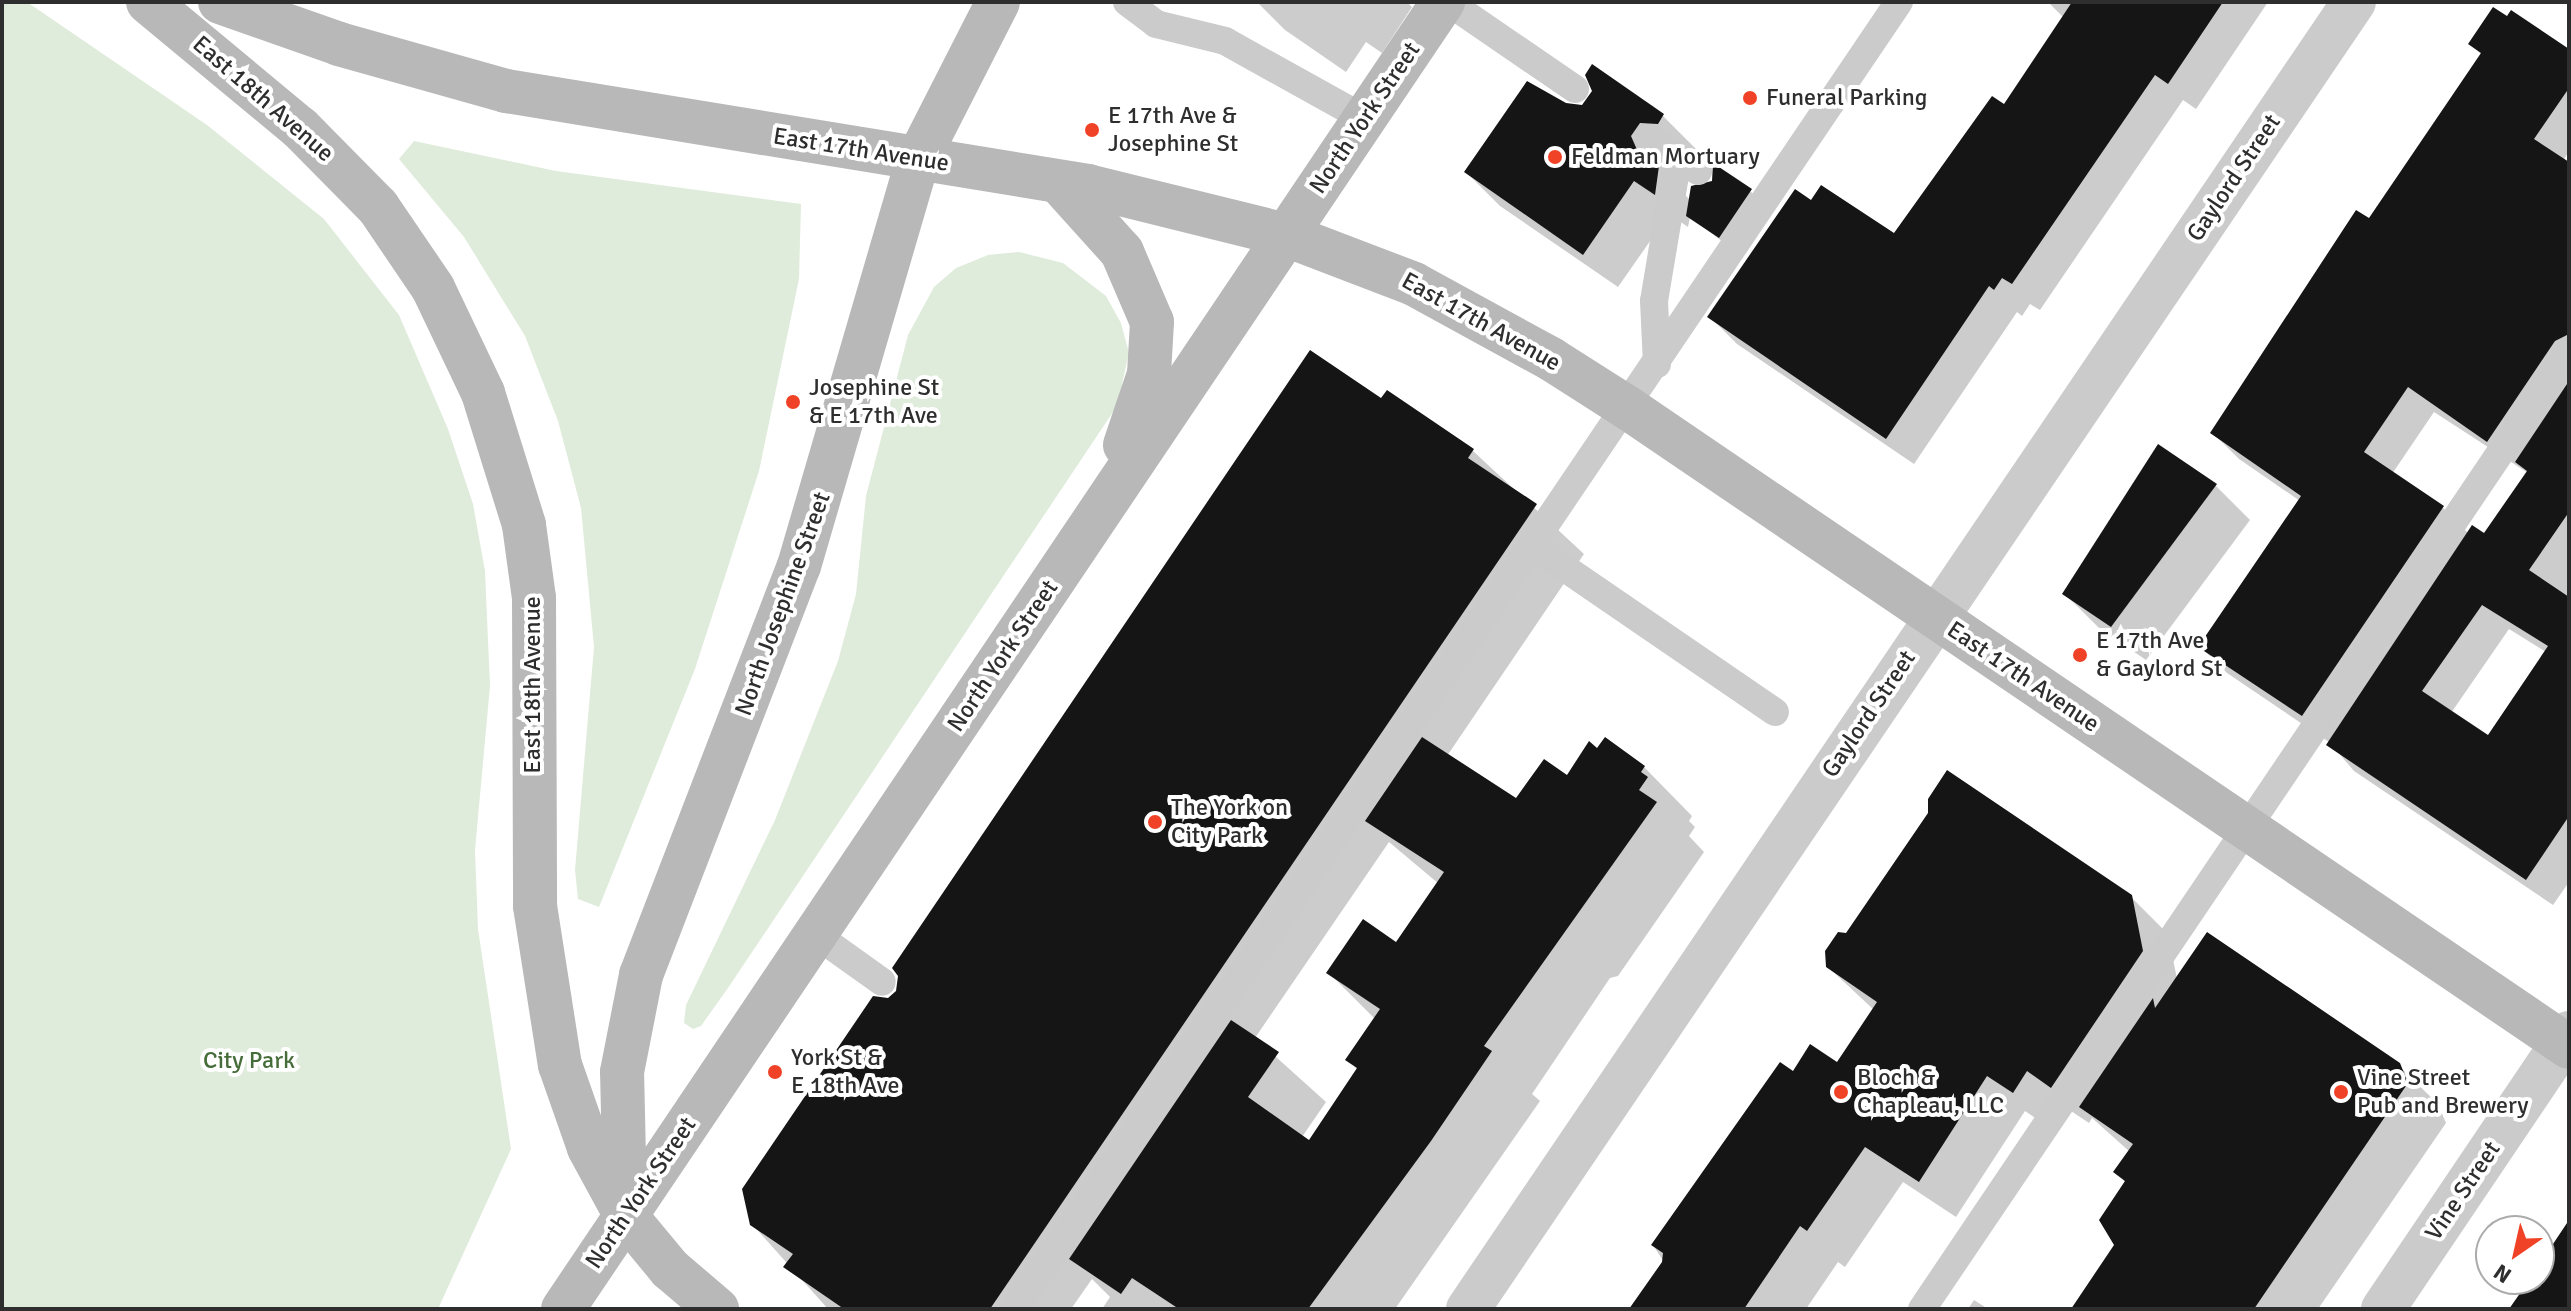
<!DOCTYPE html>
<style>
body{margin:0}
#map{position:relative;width:2571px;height:1311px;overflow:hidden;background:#fff;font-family:Signika,sans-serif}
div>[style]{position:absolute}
.green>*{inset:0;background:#e0ecdb}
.shadow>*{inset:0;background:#0003}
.building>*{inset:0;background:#151515}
.lane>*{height:28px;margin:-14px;padding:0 14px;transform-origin:14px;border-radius:14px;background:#cbcbcb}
.street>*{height:44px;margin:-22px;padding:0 22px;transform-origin:22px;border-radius:22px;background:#cbcbcb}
.secondary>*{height:44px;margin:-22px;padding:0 22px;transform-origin:22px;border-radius:22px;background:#b8b8b8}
.dots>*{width:22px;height:22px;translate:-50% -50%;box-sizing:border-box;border:4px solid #fff;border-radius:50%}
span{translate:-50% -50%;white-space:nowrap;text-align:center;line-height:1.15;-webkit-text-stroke:8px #fff;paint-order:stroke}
.poi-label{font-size:24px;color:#2e2e2e}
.left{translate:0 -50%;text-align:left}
.street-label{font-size:24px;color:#2e2e2e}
.park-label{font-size:24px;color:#466c39}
.frame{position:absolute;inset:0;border:4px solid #2e2e2e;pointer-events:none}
.north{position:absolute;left:2475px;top:1215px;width:80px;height:80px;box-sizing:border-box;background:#fff;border:2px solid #ababab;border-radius:50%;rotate:214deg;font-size:22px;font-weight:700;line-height:32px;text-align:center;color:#2e2e2e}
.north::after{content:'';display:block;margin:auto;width:28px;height:36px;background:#ef4226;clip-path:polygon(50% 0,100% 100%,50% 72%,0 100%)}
</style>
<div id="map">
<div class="green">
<div style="clip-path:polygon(2px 2px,27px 2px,207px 125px,324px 219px,399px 315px,448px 429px,473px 504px,485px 571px,490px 686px,475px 850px,478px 929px,511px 1149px,438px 1309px,2px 1309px)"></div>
<div style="clip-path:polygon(414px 141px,556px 171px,801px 204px,799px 279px,759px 471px,695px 669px,599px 907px,578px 899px,575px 870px,594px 647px,581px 508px,558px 421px,525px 336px,464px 237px,399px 159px)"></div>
<div style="clip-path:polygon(1019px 252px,1063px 263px,1106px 296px,1121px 323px,1129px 353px,1117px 406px,728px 988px,701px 1026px,693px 1029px,684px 1023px,686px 1005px,775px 820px,838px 661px,856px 594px,866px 496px,908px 335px,934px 287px,956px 268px,988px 255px)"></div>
</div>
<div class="shadow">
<div style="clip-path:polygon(1257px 2px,1407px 2px,1412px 7px,1382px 53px,1366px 42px,1346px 72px,1285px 30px)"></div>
<div style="clip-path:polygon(2048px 2px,2268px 2px,2196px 109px,2183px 100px,2040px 310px,2030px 304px,2022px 316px,2017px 312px,1914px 464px,1737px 344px,1710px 317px,1812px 203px,1894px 236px,2004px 107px,2064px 18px)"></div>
<div style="clip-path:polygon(evenodd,2470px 44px,2569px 51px,2569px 151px,2563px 161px,2569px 165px,2569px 882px,2553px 905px,2354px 771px,2329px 742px,2227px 673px,2201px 647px,2300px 501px,2239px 459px,2213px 433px,2369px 221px,2482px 55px,2470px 44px,2434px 412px,2528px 473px,2484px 536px,2469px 534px,2443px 508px,2392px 474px,2434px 412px,2470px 44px,2509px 629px,2546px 652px,2488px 738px,2451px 713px,2509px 629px)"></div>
<div style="clip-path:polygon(1566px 105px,1663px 116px,1697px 150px,1666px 175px,1690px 200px,1750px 191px,1762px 202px,1731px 248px,1690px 217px,1688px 227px,1669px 214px,1618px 287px,1500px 206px,1466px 172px)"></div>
<div style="clip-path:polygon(evenodd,1388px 393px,1473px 451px,1584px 554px,1447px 756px,1516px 801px,1567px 778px,1597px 750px,1644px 767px,1692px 816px,1689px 821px,1695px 827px,1689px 836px,1704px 852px,1618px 976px,1610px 978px,1532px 1094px,1540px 1101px,1395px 1309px,1102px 1309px,1110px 1297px,1092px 1279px,1071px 1309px,828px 1309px,752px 1224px,889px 1000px,1388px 393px,1389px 842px,1439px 884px,1397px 944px,1329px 973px,1375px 1019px,1348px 1060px,1358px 1070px,1309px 1142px,1302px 1137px,1326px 1102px,1255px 1038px,1389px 842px)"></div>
<div style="clip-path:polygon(2159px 446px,2216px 486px,2250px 520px,2146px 660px,2099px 628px,2065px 594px)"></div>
<div style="clip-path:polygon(2131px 897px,2168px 934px,2177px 979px,2398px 1065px,2438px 1104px,2446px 1123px,2318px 1309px,2073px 1309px,2117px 1245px,2126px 1183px,2116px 1172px,2130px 1152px,2092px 1118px,2089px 1123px,2065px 1107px,2050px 1128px,2025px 1111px,1956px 1217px,1903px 1182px,1845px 1267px,1838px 1262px,1806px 1309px,1631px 1309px,1664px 1262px,1653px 1245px,1793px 1074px,1837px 1064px,1874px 1010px,1828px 967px)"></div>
<div style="clip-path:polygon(1974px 1300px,1988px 1309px,1968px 1309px)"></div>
</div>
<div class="building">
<div style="clip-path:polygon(2072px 2px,2223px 2px,2168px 84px,2155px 75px,2012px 284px,2002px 278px,1994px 290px,1989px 286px,1886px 439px,1707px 317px,1795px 189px,1811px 200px,1821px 185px,1894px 233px,1992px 96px,2004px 104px)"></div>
<div style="clip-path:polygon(2493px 7px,2507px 16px,2511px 10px,2569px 49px,2569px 88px,2534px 139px,2569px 162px,2569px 334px,2555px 341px,2487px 442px,2408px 387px,2364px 452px,2444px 506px,2302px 716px,2198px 647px,2301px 496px,2210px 433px,2356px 210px,2369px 218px,2481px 53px,2468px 44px)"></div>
<div style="clip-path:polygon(1592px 64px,1664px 114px,1658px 124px,1640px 123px,1631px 136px,1638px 152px,1659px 166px,1655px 195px,1634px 181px,1583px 255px,1464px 172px,1527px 81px,1566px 103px,1582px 105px,1592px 91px,1585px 75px)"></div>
<div style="clip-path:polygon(1713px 163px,1752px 189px,1719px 238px,1686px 216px,1691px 186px,1712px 181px)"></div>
<div style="clip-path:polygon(1310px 350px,1381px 398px,1387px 390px,1474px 449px,1468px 458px,1537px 504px,990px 1309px,844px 1309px,783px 1267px,793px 1254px,750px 1225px,742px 1189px,873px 996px,888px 998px,896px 991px,898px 976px,892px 968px)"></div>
<div style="clip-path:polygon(evenodd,2569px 381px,2569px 512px,2529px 570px,2569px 597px,2569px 816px,2526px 880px,2326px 745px,2472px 525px,2484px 533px,2527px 471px,2515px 462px,2569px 381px,2482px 605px,2548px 646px,2488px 735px,2422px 691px,2482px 605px)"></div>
<div style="clip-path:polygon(2158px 444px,2217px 484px,2111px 627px,2062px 594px)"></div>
<div style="clip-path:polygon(1422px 737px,1516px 798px,1544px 759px,1567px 775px,1589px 741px,1597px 748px,1605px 737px,1645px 766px,1641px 772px,1648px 777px,1639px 790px,1657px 802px,1484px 1046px,1492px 1051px,1431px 1141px,1308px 1309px,1179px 1309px,1132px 1278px,1121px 1294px,1069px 1259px,1231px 1020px,1279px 1052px,1248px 1097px,1309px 1140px,1357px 1068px,1345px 1060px,1380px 1009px,1326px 973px,1363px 919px,1396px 942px,1444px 872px,1365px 821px)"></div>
<div style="clip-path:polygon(1947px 770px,2132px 895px,2143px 951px,2051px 1088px,2027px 1071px,2013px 1093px,1987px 1076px,1919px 1182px,1865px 1147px,1807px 1231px,1800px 1226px,1744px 1309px,1629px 1309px,1662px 1262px,1663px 1253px,1651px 1245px,1780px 1062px,1793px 1071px,1810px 1044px,1837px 1062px,1877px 1002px,1826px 967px,1825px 951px,1838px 932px,1846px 933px,1928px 813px,1928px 799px)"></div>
<div style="clip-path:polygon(2207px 932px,2400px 1063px,2408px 1083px,2254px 1309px,2071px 1309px,2114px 1245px,2099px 1220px,2125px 1181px,2113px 1172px,2133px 1144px,2079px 1107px,2153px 998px,2155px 1008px)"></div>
<div style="clip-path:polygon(2569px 1220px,2569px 1309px,2509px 1309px,2530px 1279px,2539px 1279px,2539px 1265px)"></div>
</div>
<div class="lane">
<div style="left:1127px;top:2px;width:36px;rotate:37deg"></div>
<div style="left:1156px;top:24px;width:71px;rotate:13.8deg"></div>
<div style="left:1225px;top:41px;width:160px;rotate:29.1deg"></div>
<div style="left:1448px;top:2px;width:154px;rotate:34.4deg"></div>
<div style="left:1648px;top:138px;width:60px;rotate:33.4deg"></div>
<div style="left:1657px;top:364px;width:63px;rotate:-92.7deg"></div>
<div style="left:1654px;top:301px;width:145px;rotate:-80.5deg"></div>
<div style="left:1534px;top:547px;width:292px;rotate:34.4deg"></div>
<div style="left:815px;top:934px;width:82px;rotate:35.6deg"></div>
<div style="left:1015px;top:1309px;width:1578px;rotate:-55.93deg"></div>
<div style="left:1922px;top:1309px;width:1156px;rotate:-55.97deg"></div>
</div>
<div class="street">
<div style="left:1468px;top:1309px;width:1579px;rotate:-55.87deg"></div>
<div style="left:2383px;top:1309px;width:333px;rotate:-56deg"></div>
</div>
<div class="secondary">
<div style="left:148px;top:2px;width:197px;rotate:39.7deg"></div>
<div style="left:300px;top:128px;width:111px;rotate:45.4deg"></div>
<div style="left:378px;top:207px;width:98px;rotate:55.8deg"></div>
<div style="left:433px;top:288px;width:116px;rotate:64.5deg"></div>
<div style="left:483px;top:393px;width:138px;rotate:72.7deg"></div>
<div style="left:524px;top:525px;width:74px;rotate:82.2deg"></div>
<div style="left:534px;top:598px;width:308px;rotate:89.8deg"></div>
<div style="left:535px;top:906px;width:161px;rotate:81.1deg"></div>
<div style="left:560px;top:1065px;width:88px;rotate:70.7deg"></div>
<div style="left:589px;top:1148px;width:77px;rotate:61.4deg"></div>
<div style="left:626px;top:1216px;width:69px;rotate:50.3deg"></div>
<div style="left:670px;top:1269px;width:62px;rotate:40.4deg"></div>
<div style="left:220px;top:2px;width:126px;rotate:19.4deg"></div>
<div style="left:339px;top:44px;width:173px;rotate:15.7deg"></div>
<div style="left:506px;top:91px;width:590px;rotate:9.27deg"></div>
<div style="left:1088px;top:186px;width:204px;rotate:13.9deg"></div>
<div style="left:1286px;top:235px;width:137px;rotate:20.9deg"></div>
<div style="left:1414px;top:284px;width:156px;rotate:28.7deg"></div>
<div style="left:1551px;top:359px;width:91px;rotate:32.5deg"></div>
<div style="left:1628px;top:408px;width:1137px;rotate:34.18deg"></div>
<div style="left:1059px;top:182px;width:94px;rotate:48deg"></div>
<div style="left:1122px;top:252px;width:76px;rotate:66.8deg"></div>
<div style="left:1152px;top:322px;width:52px;rotate:93.3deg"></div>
<div style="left:1149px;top:374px;width:75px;rotate:108.7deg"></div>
<div style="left:625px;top:1202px;width:130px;rotate:-91.3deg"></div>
<div style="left:622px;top:1072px;width:99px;rotate:-78.9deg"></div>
<div style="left:641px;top:975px;width:438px;rotate:-68.9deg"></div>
<div style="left:799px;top:566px;width:424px;rotate:-73.7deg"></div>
<div style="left:918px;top:159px;width:176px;rotate:-63deg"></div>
<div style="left:563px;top:1309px;width:1576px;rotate:-56.05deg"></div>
</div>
<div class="dots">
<div style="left:1750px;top:98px;background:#ef4226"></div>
<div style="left:1092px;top:130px;background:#ef4226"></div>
<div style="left:1555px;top:157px;background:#ef4226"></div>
<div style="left:793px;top:402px;background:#ef4226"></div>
<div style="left:2080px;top:655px;background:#ef4226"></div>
<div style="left:1155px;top:822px;background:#ef4226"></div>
<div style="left:775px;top:1072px;background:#ef4226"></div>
<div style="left:1841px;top:1092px;background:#ef4226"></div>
<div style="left:2341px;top:1092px;background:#ef4226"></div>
</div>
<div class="poi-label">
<span class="left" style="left:1766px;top:98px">Funeral Parking</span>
<span class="left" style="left:1108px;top:130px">E 17th Ave &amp;<br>Josephine St</span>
<span class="left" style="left:1571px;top:157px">Feldman Mortuary</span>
<span class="left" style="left:809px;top:402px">Josephine St<br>&amp; E 17th Ave</span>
<span class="left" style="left:2096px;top:655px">E 17th Ave<br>&amp; Gaylord St</span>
<span class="left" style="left:1171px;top:822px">The York on<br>City Park</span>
<span class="left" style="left:791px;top:1072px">York St &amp;<br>E 18th Ave</span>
<span class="left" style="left:1857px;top:1092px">Bloch &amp;<br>Chapleau, LLC</span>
<span class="left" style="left:2357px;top:1092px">Vine Street<br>Pub and Brewery</span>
</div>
<div class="street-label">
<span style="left:263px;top:99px;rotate:41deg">East 18th Avenue</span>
<span style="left:1365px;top:118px;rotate:-56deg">North York Street</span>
<span style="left:861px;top:150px;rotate:9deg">East 17th Avenue</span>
<span style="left:2234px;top:178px;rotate:-56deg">Gaylord Street</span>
<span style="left:1481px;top:322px;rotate:29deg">East 17th Avenue</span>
<span style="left:783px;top:604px;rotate:-70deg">North Josephine Street</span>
<span style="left:1003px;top:656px;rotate:-56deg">North York Street</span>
<span style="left:2023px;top:677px;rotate:34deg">East 17th Avenue</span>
<span style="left:533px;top:685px;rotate:-90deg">East 18th Avenue</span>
<span style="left:1869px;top:714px;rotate:-56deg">Gaylord Street</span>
<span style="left:2463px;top:1191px;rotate:-56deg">Vine Street</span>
<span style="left:641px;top:1193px;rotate:-56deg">North York Street</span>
</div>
<div class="park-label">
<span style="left:249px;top:1061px">City Park</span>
</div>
<div class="frame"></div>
<div class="north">N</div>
</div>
